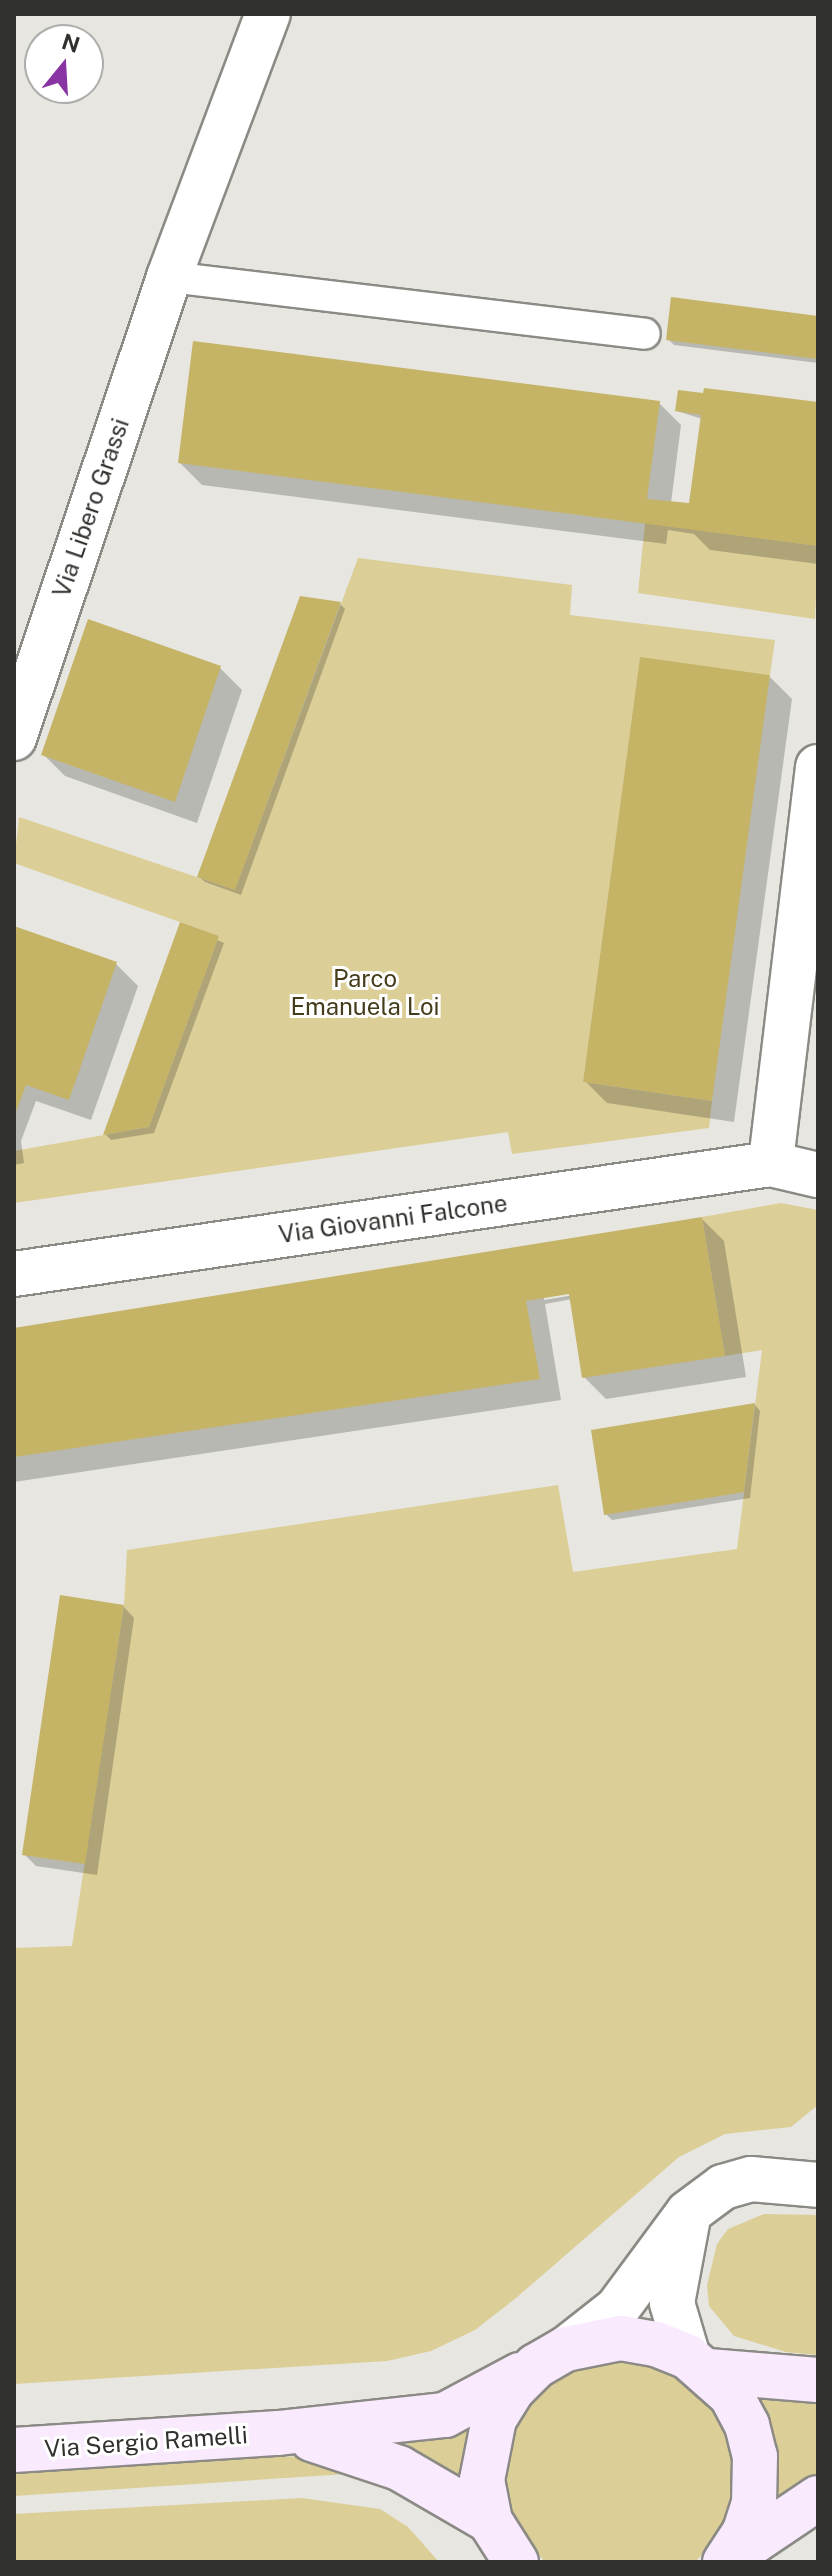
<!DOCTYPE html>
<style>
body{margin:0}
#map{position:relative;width:832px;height:2576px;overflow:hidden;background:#e7e6e0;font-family:"Public Sans",sans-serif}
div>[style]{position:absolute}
.green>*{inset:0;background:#dbce97}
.shadow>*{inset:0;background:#0003}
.building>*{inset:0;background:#c5b366}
.roads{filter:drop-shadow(2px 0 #8b8a85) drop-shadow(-2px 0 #8b8a85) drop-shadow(0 2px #8b8a85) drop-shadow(0 -2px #8b8a85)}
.lane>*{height:30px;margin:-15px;padding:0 15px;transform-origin:15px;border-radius:15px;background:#fff}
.street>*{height:44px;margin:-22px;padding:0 22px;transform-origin:22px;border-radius:22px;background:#fff}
.secondary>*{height:44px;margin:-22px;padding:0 22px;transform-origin:22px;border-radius:22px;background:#f9eafe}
span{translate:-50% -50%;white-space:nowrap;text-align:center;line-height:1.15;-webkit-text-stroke:6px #fff;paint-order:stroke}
.street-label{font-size:24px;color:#31312e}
.park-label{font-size:24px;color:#443c1a}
.frame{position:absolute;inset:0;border:16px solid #31312e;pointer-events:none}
.north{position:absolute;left:24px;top:24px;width:80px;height:80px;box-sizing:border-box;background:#fff;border:2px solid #adadab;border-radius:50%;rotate:18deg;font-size:22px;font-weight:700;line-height:32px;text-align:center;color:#31312e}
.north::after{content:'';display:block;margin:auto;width:28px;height:36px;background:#8834a2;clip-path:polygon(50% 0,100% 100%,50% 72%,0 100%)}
</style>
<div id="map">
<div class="green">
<div style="clip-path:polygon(645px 523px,818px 546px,815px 619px,638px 593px)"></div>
<div style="clip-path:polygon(358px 558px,572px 585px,570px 615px,775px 640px,770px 675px,640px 658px,606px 911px,583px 1082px,712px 1101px,709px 1128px,512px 1154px,508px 1132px,14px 1203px,14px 1151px,149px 1127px,219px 936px,14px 863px,19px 817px,235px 890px)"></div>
<div style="clip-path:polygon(781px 1203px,818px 1210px,818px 2105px,791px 2127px,725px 2134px,679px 2157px,516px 2298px,475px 2330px,431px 2351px,387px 2361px,14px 2384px,14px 1948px,72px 1946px,124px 1605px,127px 1550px,558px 1485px,573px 1572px,737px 1549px,762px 1350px,725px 1356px,702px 1217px)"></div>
<div style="clip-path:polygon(764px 2214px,818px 2215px,818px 2355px,786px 2352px,734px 2336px,709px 2306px,707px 2285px,717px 2244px,728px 2229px)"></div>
<div style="clip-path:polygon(615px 2360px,651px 2365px,684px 2380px,710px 2404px,728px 2435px,735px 2471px,731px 2506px,716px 2539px,695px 2562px,545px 2562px,520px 2533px,507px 2495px,506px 2456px,519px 2418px,545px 2387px,580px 2368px)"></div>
<div style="clip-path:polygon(818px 2391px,818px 2478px,776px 2504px,771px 2429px,759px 2395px)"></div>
<div style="clip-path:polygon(473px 2416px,461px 2480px,401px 2440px)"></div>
<div style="clip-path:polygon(262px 2456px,313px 2457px,347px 2467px,346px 2474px,14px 2496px,14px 2471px)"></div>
<div style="clip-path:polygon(302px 2498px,380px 2509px,408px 2527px,439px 2562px,14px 2562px,14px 2514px)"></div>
</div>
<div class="shadow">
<div style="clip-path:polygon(818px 318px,818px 363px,674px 345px,668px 339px)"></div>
<div style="clip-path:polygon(705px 396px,818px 404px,818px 564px,710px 550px,694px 534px,668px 530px,666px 544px,202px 485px,180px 463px,659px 403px,681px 425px,671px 503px,691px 506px,702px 419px,677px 411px)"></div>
<div style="clip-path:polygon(340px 604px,345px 609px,241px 895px,205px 882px,199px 877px)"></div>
<div style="clip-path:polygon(220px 668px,242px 690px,197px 823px,65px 776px,43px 754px)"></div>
<div style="clip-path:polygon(770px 677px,792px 699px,734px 1122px,607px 1103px,585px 1081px)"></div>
<div style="clip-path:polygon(182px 925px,224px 943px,154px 1133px,111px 1140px,106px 1135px)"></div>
<div style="clip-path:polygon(14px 928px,116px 964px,138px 986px,91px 1120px,36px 1101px,21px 1141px,24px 1163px,14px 1165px)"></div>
<div style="clip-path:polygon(evenodd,702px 1219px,724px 1241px,746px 1377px,606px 1399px,584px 1377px,572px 1299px,545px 1304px,561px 1400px,14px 1482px,14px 1330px,702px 1219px,579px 1290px,580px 1294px,544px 1300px,544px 1296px,579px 1290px)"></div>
<div style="clip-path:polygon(755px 1405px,760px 1411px,750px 1498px,612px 1520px,606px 1514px,593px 1432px)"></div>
<div style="clip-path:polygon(123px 1606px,134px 1618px,97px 1875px,36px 1866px,24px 1854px)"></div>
</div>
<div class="building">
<div style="clip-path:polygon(671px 297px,818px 316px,818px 359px,666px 340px)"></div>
<div style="clip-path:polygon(193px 341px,660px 401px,647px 499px,689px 503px,701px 415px,675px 411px,678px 390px,703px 393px,704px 388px,818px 402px,818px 546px,178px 463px)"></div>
<div style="clip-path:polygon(300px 596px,341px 602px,235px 890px,197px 877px)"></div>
<div style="clip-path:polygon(88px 619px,221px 666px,175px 802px,41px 755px)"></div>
<div style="clip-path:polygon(640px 657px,770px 675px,712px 1101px,583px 1082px)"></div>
<div style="clip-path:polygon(180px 922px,219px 936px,149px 1127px,103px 1135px)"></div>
<div style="clip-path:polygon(14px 926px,117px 962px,69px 1100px,26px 1085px,14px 1117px)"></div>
<div style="clip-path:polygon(702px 1217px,725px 1356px,582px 1378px,569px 1294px,526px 1301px,540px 1379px,14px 1457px,14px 1328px)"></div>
<div style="clip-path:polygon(755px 1403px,744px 1492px,604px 1515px,591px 1430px)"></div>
<div style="clip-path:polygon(60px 1595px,124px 1605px,85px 1864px,22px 1855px)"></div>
</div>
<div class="roads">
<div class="lane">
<div style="left:169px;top:277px;width:479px;rotate:6.8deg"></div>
</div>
<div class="street">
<div style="left:14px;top:738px;width:486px;rotate:-71.4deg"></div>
<div style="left:169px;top:277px;width:281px;rotate:-69.4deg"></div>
<div style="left:818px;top:767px;width:400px;rotate:96.8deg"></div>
<div style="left:771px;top:1164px;width:48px;rotate:13.2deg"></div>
<div style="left:14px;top:1274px;width:765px;rotate:-8.27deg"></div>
<div style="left:687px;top:2223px;width:81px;rotate:100.6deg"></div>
<div style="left:672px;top:2303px;width:56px;rotate:73.5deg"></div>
<div style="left:566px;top:2349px;width:65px;rotate:-38.1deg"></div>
<div style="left:617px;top:2309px;width:119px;rotate:-53.5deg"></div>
<div style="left:688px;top:2213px;width:44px;rotate:-36.6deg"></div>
<div style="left:723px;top:2187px;width:29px;rotate:-16deg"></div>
<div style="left:751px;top:2179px;width:67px;rotate:5.1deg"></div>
</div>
<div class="secondary">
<div style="left:708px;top:2371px;width:110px;rotate:4.7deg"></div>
<div style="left:312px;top:2439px;width:92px;rotate:18.4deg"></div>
<div style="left:399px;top:2468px;width:105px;rotate:30.2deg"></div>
<div style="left:14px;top:2450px;width:265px;rotate:-3.7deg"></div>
<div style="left:278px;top:2433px;width:168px;rotate:-6.2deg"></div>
<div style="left:445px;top:2415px;width:85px;rotate:-28.1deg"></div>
<div style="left:729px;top:2558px;width:107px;rotate:-34deg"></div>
<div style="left:516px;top:2562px;width:49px;rotate:-122.4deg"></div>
<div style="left:490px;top:2521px;width:42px;rotate:-101deg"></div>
<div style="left:482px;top:2480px;width:62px;rotate:-78.9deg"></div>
<div style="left:494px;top:2419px;width:34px;rotate:-58deg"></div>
<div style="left:512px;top:2390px;width:34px;rotate:-45deg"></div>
<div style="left:536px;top:2366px;width:34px;rotate:-30deg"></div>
<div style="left:566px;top:2349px;width:56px;rotate:-11.3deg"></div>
<div style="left:621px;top:2338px;width:36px;rotate:10deg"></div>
<div style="left:656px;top:2344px;width:35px;rotate:22deg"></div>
<div style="left:688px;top:2357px;width:57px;rotate:41.5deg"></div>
<div style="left:731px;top:2395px;width:34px;rotate:62deg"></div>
<div style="left:747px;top:2425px;width:32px;rotate:76deg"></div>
<div style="left:755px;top:2456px;width:47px;rotate:91.2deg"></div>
<div style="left:754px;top:2503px;width:32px;rotate:108deg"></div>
<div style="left:744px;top:2533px;width:35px;rotate:123deg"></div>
</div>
</div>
<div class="street-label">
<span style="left:91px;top:508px;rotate:-71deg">Via Libero Grassi</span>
<span style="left:393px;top:1219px;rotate:-8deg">Via Giovanni Falcone</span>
<span style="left:146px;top:2442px;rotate:-4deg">Via Sergio Ramelli</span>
</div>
<div class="park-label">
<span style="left:365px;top:993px">Parco<br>Emanuela Loi</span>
</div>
<div class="frame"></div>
<div class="north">N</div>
</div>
